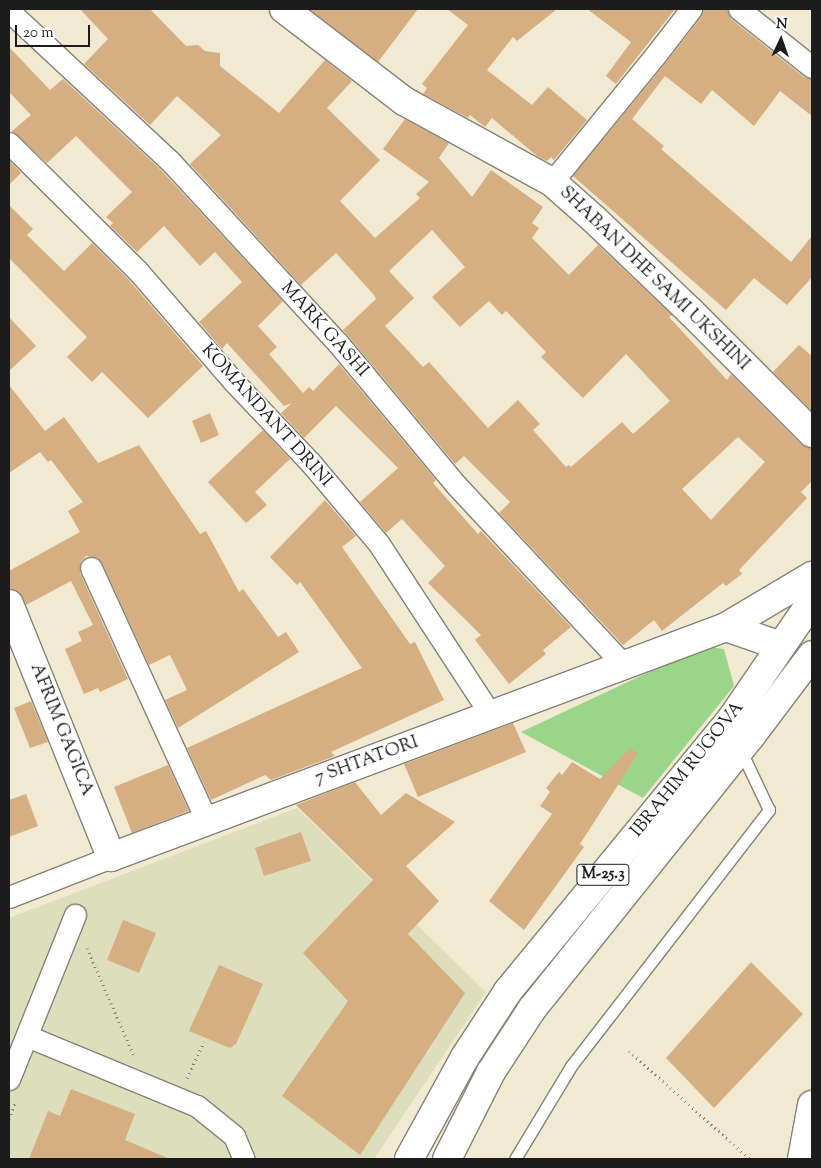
<!DOCTYPE html>
<style>
body{margin:0}
#map{position:relative;width:821px;height:1168px;overflow:hidden;background:#f1e9d1;font-family:"Sorts Mill Goudy",serif}
div>[style]{position:absolute}
.built>*{inset:0;background:#dcdebc}
.green>*{inset:0;background:#9bd589}
.building>*{inset:0;background:#d5af82}
.path>*{height:3px;margin-top:-1.5px;transform-origin:0;background:repeating-linear-gradient(90deg,#868276 0 1px,transparent 0 5px)}
.roads{filter:drop-shadow(1px 0 #868276) drop-shadow(-1px 0 #868276) drop-shadow(0 1px #868276) drop-shadow(0 -1px #868276)}
.lane>*{height:11px;margin:-5.5px;padding:0 5.5px;transform-origin:5.5px;border-radius:5.5px;background:#fff}
.street>*{height:21px;margin:-10.5px;padding:0 10.5px;transform-origin:10.5px;border-radius:10.5px;background:#fff}
.secondary>*{height:28px;margin:-14px;padding:0 14px;transform-origin:14px;border-radius:14px;background:#fff}
.primary>*{height:28px;margin:-14px;padding:0 14px;transform-origin:14px;border-radius:14px;background:#fff}
span{translate:-50% -50%;white-space:nowrap;text-align:center;line-height:1.15;-webkit-text-stroke:4px #fff;paint-order:stroke}
.shield-label span{padding:1px 4px;background:#fff;border:1px solid;border-radius:4px;-webkit-text-stroke-width:0}
.shield-label{font-size:16px;color:#1c1c1c;font-weight:700}
.street-label{font-size:18px;color:#1c1c1c}
.frame{position:absolute;inset:0;border:10px solid #1c1c1c;pointer-events:none}
.north{position:absolute;left:756px;top:15px;width:50px;height:50px;-webkit-text-stroke:4px #fff;paint-order:stroke;rotate:3deg;font-size:14px;font-weight:700;line-height:20px;text-align:center;color:#1c1c1c}
.north::after{content:'';display:block;margin:auto;width:18px;height:22px;background:#1c1c1c;clip-path:polygon(50% 0,100% 100%,50% 72%,0 100%)}
.scale{position:absolute;left:15px;top:25px;width:75px;height:22px;box-sizing:border-box;border:2px solid #1c1c1c;border-top:0;padding-left:6px;font-size:15px;line-height:18px;white-space:nowrap;color:#1c1c1c;-webkit-text-stroke:4px #fff;paint-order:stroke}
</style>
<div id="map">
<div class="built">
<div style="clip-path:polygon(297px 808px,486px 992px,374px 1159px,9px 1159px,9px 918px)"></div>
</div>
<div class="green">
<div style="clip-path:polygon(710px 647px,724px 649px,734px 686px,643px 798px,521px 732px,696px 650px)"></div>
</div>
<div class="building">
<div style="clip-path:polygon(evenodd,80px 9px,150px 9px,186px 46px,198px 45px,205px 51px,220px 53px,220px 66px,279px 113px,325px 60px,352px 81px,327px 108px,380px 160px,340px 201px,375px 238px,420px 198px,416px 194px,429px 182px,383px 149px,405px 119px,449px 143px,439px 158px,472px 197px,491px 170px,543px 207px,532px 223px,539px 228px,532px 238px,569px 275px,598px 245px,672px 315px,669px 317px,727px 380px,731px 374px,801px 444px,812px 448px,812px 481px,801px 492px,807px 498px,739px 570px,742px 574px,726px 586px,723px 583px,662px 631px,654px 620px,623px 645px,499px 513px,510px 502px,464px 456px,455px 464px,343px 330px,376px 299px,374px 295px,336px 253px,301px 285px,190px 164px,221px 135px,177px 96px,150px 125px,84px 64px,108px 39px,80px 9px,432px 230px,465px 267px,432px 297px,460px 327px,489px 301px,502px 315px,506px 311px,546px 352px,541px 357px,583px 398px,626px 354px,670px 401px,633px 434px,622px 422px,571px 467px,569px 465px,566px 467px,533px 430px,540px 424px,518px 400px,488px 428px,429px 362px,423px 367px,385px 326px,414px 298px,389px 271px,432px 230px,80px 9px,738px 437px,765px 462px,711px 520px,682px 489px,738px 437px)"></div>
<div style="clip-path:polygon(309px 9px,418px 9px,378px 62px)"></div>
<div style="clip-path:polygon(447px 9px,557px 9px,517px 41px,513px 37px,487px 70px,532px 105px,548px 87px,587px 120px,554px 160px,551px 157px,547px 161px,537px 156px,492px 118px,485px 127px,470px 115px,468px 118px,423px 94px,427px 88px,422px 84px,468px 25px)"></div>
<div style="clip-path:polygon(587px 9px,675px 9px,616px 84px,606px 76px,631px 42px)"></div>
<div style="clip-path:polygon(703px 9px,727px 9px,731px 19px,804px 77px,812px 79px,812px 116px,780px 91px,754px 126px,712px 90px,701px 104px,665px 76px,632px 119px,664px 146px,661px 149px,791px 262px,812px 236px,812px 277px,787px 305px,754px 278px,726px 310px,573px 176px,664px 65px,701px 17px)"></div>
<div style="clip-path:polygon(9px 47px,50px 90px,63px 79px,160px 169px,283px 301px,258px 326px,277px 347px,269px 354px,303px 393px,309px 387px,313px 391px,339px 364px,436px 480px,433px 483px,478px 534px,481px 531px,571px 627px,543px 650px,546px 654px,509px 684px,475px 640px,481px 635px,428px 583px,445px 566px,402px 519px,386px 533px,360px 502px,398px 468px,336px 406px,304px 438px,281px 413px,292px 403px,284px 406px,227px 343px,222px 349px,199px 322px,242px 282px,215px 252px,200px 266px,164px 226px,137px 252px,110px 226px,113px 223px,106px 217px,132px 192px,76px 136px,47px 163px,12px 131px,31px 115px,9px 92px)"></div>
<div style="clip-path:polygon(9px 160px,21px 173px,9px 185px)"></div>
<div style="clip-path:polygon(9px 205px,33px 229px,27px 235px,64px 271px,92px 243px,128px 279px,203px 366px,148px 418px,102px 372px,92px 382px,67px 357px,87px 337px,9px 258px)"></div>
<div style="clip-path:polygon(9px 317px,36px 346px,9px 371px)"></div>
<div style="clip-path:polygon(799px 345px,812px 356px,812px 411px,773px 372px)"></div>
<div style="clip-path:polygon(9px 385px,45px 431px,64px 417px,98px 463px,139px 445px,200px 534px,206px 531px,239px 592px,243px 589px,278px 637px,286px 632px,299px 652px,178px 728px,165px 700px,187px 690px,170px 655px,149px 665px,102px 563px,98px 558px,86px 556px,81px 561px,80px 573px,128px 679px,100px 692px,98px 688px,84px 694px,65px 649px,82px 641px,78px 632px,93px 625px,71px 581px,26px 605px,19px 592px,9px 589px,9px 571px,80px 532px,68px 511px,83px 502px,51px 460px,48px 462px,40px 452px,9px 473px)"></div>
<div style="clip-path:polygon(210px 413px,219px 435px,201px 443px,192px 421px)"></div>
<div style="clip-path:polygon(263px 430px,290px 459px,255px 492px,267px 505px,246px 523px,208px 482px)"></div>
<div style="clip-path:polygon(325px 500px,356px 536px,342px 547px,410px 644px,415px 642px,444px 700px,331px 752px,335px 756px,271px 780px,265px 775px,211px 800px,187px 748px,362px 668px,300px 582px,297px 585px,270px 557px)"></div>
<div style="clip-path:polygon(31px 701px,48px 742px,30px 748px,14px 708px)"></div>
<div style="clip-path:polygon(513px 723px,526px 752px,418px 797px,404px 764px)"></div>
<div style="clip-path:polygon(630px 748px,638px 754px,580px 844px,584px 847px,524px 930px,489px 901px,552px 814px,540px 806px,550px 792px,546px 788px,559px 772px,562px 775px,572px 762px,600px 779px)"></div>
<div style="clip-path:polygon(168px 765px,189px 811px,132px 833px,114px 787px)"></div>
<div style="clip-path:polygon(355px 782px,381px 815px,406px 793px,455px 822px,406px 866px,439px 901px,408px 934px,465px 993px,360px 1155px,282px 1096px,348px 1001px,303px 953px,373px 880px,296px 805px)"></div>
<div style="clip-path:polygon(26px 794px,38px 826px,9px 837px,9px 800px)"></div>
<div style="clip-path:polygon(301px 832px,311px 861px,264px 876px,255px 848px)"></div>
<div style="clip-path:polygon(123px 920px,156px 933px,139px 973px,107px 960px)"></div>
<div style="clip-path:polygon(751px 962px,803px 1014px,714px 1108px,666px 1058px)"></div>
<div style="clip-path:polygon(219px 965px,263px 984px,236px 1044px,230px 1048px,189px 1031px)"></div>
<div style="clip-path:polygon(71px 1089px,135px 1114px,125px 1140px,170px 1159px,29px 1159px,48px 1111px,60px 1116px)"></div>
</div>
<div class="path">
<div style="left:87px;top:948px;width:116px;rotate:66.5deg"></div>
<div style="left:629px;top:1051px;width:162px;rotate:41.8deg"></div>
<div style="left:187px;top:1078px;width:40px;rotate:-65deg"></div>
<div style="left:9px;top:1119px;width:19px;rotate:-69deg"></div>
</div>
<div class="roads">
<div class="lane">
<div style="left:515px;top:1159px;width:109px;rotate:-58.9deg"></div>
<div style="left:571px;top:1066px;width:324px;rotate:-52.3deg"></div>
<div style="left:769px;top:810px;width:65px;rotate:-115.4deg"></div>
</div>
<div class="street">
<div style="left:739px;top:9px;width:93px;rotate:38.5deg"></div>
<div style="left:9px;top:11px;width:219px;rotate:43deg"></div>
<div style="left:169px;top:160px;width:248px;rotate:47.3deg"></div>
<div style="left:337px;top:342px;width:187px;rotate:50.2deg"></div>
<div style="left:457px;top:486px;width:243px;rotate:47deg"></div>
<div style="left:9px;top:143px;width:180px;rotate:44.8deg"></div>
<div style="left:137px;top:270px;width:147px;rotate:49.1deg"></div>
<div style="left:233px;top:381px;width:112px;rotate:46.5deg"></div>
<div style="left:310px;top:462px;width:107px;rotate:49.9deg"></div>
<div style="left:379px;top:544px;width:204px;rotate:56.8deg"></div>
<div style="left:552px;top:182px;width:161px;rotate:-50.8deg"></div>
<div style="left:654px;top:57px;width:61px;rotate:-52.4deg"></div>
<div style="left:91px;top:568px;width:278px;rotate:65.4deg"></div>
<div style="left:9px;top:897px;width:110px;rotate:-21.4deg"></div>
<div style="left:27px;top:1036px;width:184px;rotate:22.4deg"></div>
<div style="left:197px;top:1106px;width:48px;rotate:39deg"></div>
<div style="left:234px;top:1136px;width:25px;rotate:67deg"></div>
<div style="left:9px;top:1079px;width:177px;rotate:-68.1deg"></div>
</div>
<div class="secondary">
<div style="left:284px;top:9px;width:151px;rotate:37.5deg"></div>
<div style="left:404px;top:101px;width:169px;rotate:28.7deg"></div>
<div style="left:552px;top:182px;width:57px;rotate:41.5deg"></div>
<div style="left:595px;top:220px;width:133px;rotate:43.8deg"></div>
<div style="left:691px;top:312px;width:171px;rotate:45deg"></div>
<div style="left:9px;top:604px;width:273px;rotate:68deg"></div>
<div style="left:111px;top:857px;width:657px;rotate:-20.5deg"></div>
<div style="left:726px;top:627px;width:58px;rotate:19.1deg"></div>
<div style="left:726px;top:627px;width:100px;rotate:-30.7deg"></div>
<div style="left:802px;top:1159px;width:55px;rotate:-79.5deg"></div>
</div>
<div class="primary">
<div style="left:409px;top:1159px;width:116px;rotate:-61.2deg"></div>
<div style="left:465px;top:1057px;width:79px;rotate:-56.9deg"></div>
<div style="left:508px;top:991px;width:353px;rotate:-50.6deg"></div>
<div style="left:732px;top:718px;width:142px;rotate:-55.6deg"></div>
<div style="left:447px;top:1159px;width:97px;rotate:-63.2deg"></div>
<div style="left:491px;top:1072px;width:75px;rotate:-56.9deg"></div>
<div style="left:532px;top:1009px;width:350px;rotate:-51.3deg"></div>
<div style="left:751px;top:736px;width:101px;rotate:-53deg"></div>
</div>
</div>
<div class="shield-label">
<span style="left:603px;top:875px">M-25.3</span>
</div>
<div class="street-label">
<span style="left:654px;top:279px;rotate:44deg">SHABAN DHE SAMI UKSHINI</span>
<span style="left:324px;top:330px;rotate:48deg">MARK GASHI</span>
<span style="left:266px;top:416px;rotate:48deg">KOMANDANT DRINI</span>
<span style="left:61px;top:730px;rotate:68deg">AFRIM GAGICA</span>
<span style="left:367px;top:761px;rotate:-20deg">7 SHTATORI</span>
<span style="left:688px;top:770px;rotate:-51deg">IBRAHIM RUGOVA</span>
</div>
<div class="frame"></div>
<div class="north">N</div>
<div class="scale">20 m</div>
</div>
